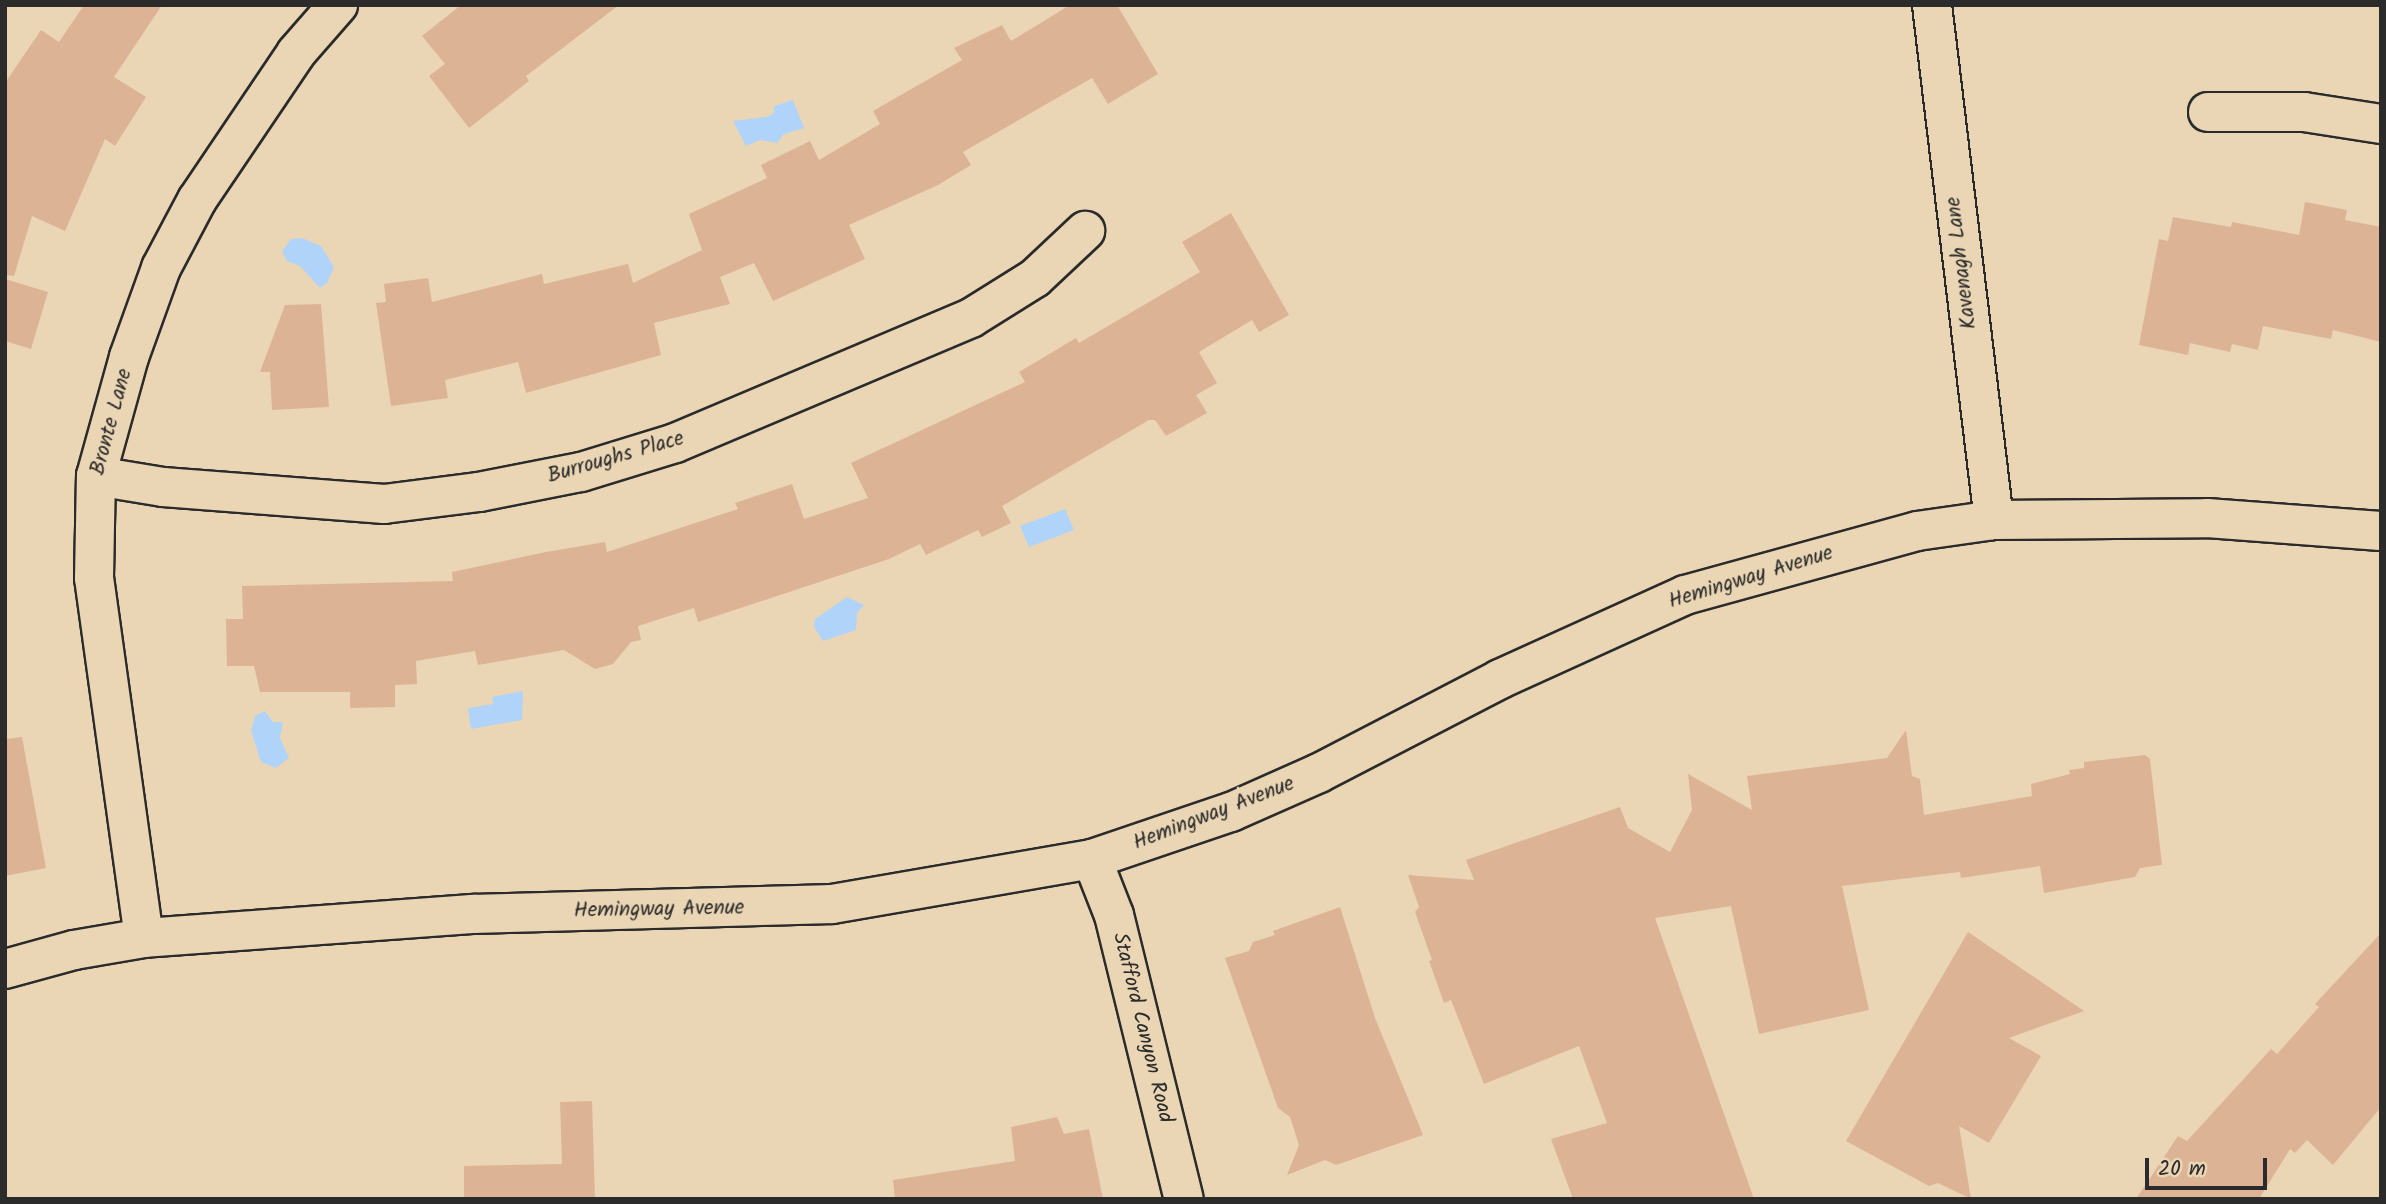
<!DOCTYPE html>
<style>
body{margin:0}
#map{position:relative;width:2386px;height:1204px;overflow:hidden;background:#ead6b4;font-family:Kalam,sans-serif}
div>[style]{position:absolute}
.water>*{inset:0;background:#b0d4f9}
.building>*{inset:0;background:#ddb396}
.roads{filter:drop-shadow(2px 0 #2b2b2b) drop-shadow(-2px 0 #2b2b2b) drop-shadow(0 2px #2b2b2b) drop-shadow(0 -2px #2b2b2b)}
.minor>*{height:38px;margin:-19px;padding:0 19px;transform-origin:19px;border-radius:19px;background:#ead6b4}
.tertiary>*{height:38px;margin:-19px;padding:0 19px;transform-origin:19px;border-radius:19px;background:#ead6b4}
.secondary>*{height:38px;margin:-19px;padding:0 19px;transform-origin:19px;border-radius:19px;background:#ead6b4}
span{translate:-50% -50%;white-space:nowrap;text-align:center;line-height:1.15;-webkit-text-stroke:7px #ead6b4;paint-order:stroke}
.street-label{font-size:21px;color:#2b2b2b}
.frame{position:absolute;inset:0;border:7px solid #2b2b2b;pointer-events:none}
.scale{position:absolute;left:2145px;top:1158px;width:122px;height:32px;box-sizing:border-box;border:4px solid #2b2b2b;border-top:0;padding-left:9px;font-size:21px;line-height:24px;white-space:nowrap;color:#2b2b2b;-webkit-text-stroke:5px #ead6b4;paint-order:stroke}
</style>
<div id="map">
<div class="water">
<div style="clip-path:polygon(793px 100px,804px 128px,784px 134px,777px 143px,760px 140px,746px 146px,733px 121px,767px 117px,774px 113px,774px 106px)"></div>
<div style="clip-path:polygon(302px 238px,321px 246px,334px 267px,327px 283px,320px 288px,300px 266px,287px 261px,282px 251px,291px 239px)"></div>
<div style="clip-path:polygon(1065px 509px,1074px 530px,1029px 547px,1020px 526px)"></div>
<div style="clip-path:polygon(847px 597px,864px 605px,857px 613px,856px 630px,823px 641px,814px 627px,815px 619px)"></div>
<div style="clip-path:polygon(523px 691px,522px 720px,471px 729px,468px 708px,493px 704px,492px 697px)"></div>
<div style="clip-path:polygon(265px 711px,273px 722px,283px 722px,280px 738px,289px 758px,276px 768px,261px 762px,251px 731px,255px 716px)"></div>
</div>
<div class="building">
<div style="clip-path:polygon(84px 5px,162px 5px,114px 77px,146px 97px,115px 146px,105px 139px,65px 231px,32px 216px,14px 276px,5px 275px,5px 83px,41px 30px,59px 42px)"></div>
<div style="clip-path:polygon(461px 5px,619px 5px,526px 76px,529px 81px,469px 128px,429px 76px,445px 64px,422px 36px)"></div>
<div style="clip-path:polygon(1070px 5px,1117px 5px,1158px 74px,1108px 104px,1092px 78px,963px 152px,971px 165px,938px 185px,849px 225px,865px 259px,773px 301px,754px 263px,720px 277px,730px 304px,654px 323px,661px 355px,526px 393px,518px 362px,445px 380px,448px 398px,391px 406px,376px 303px,386px 302px,384px 284px,428px 278px,432px 302px,542px 274px,544px 284px,628px 264px,633px 283px,702px 250px,689px 214px,767px 178px,761px 165px,810px 141px,819px 160px,880px 124px,873px 111px,962px 60px,954px 48px,1002px 25px,1011px 41px)"></div>
<div style="clip-path:polygon(2305px 202px,2347px 210px,2345px 220px,2381px 227px,2381px 342px,2333px 330px,2331px 339px,2263px 326px,2258px 350px,2232px 344px,2230px 352px,2190px 343px,2188px 355px,2139px 345px,2159px 239px,2168px 241px,2173px 217px,2231px 227px,2232px 222px,2299px 235px)"></div>
<div style="clip-path:polygon(1231px 213px,1289px 315px,1259px 332px,1252px 320px,1199px 352px,1217px 383px,1196px 395px,1207px 413px,1166px 436px,1155px 420px,1149px 420px,1002px 506px,1011px 523px,982px 537px,978px 530px,926px 555px,920px 544px,889px 559px,698px 622px,694px 608px,638px 626px,641px 640px,631px 642px,613px 664px,595px 669px,564px 650px,478px 665px,475px 651px,416px 661px,417px 684px,395px 685px,395px 707px,350px 708px,350px 692px,260px 692px,254px 666px,227px 666px,226px 619px,243px 619px,242px 586px,453px 581px,452px 572px,546px 552px,605px 542px,607px 552px,738px 509px,735px 503px,792px 484px,804px 519px,868px 498px,851px 463px,1025px 382px,1019px 372px,1076px 338px,1079px 343px,1200px 272px,1182px 242px)"></div>
<div style="clip-path:polygon(5px 279px,48px 292px,31px 349px,5px 341px)"></div>
<div style="clip-path:polygon(321px 304px,329px 407px,272px 410px,270px 372px,260px 372px,285px 305px)"></div>
<div style="clip-path:polygon(1906px 730px,1912px 776px,1920px 779px,1924px 815px,2032px 796px,2031px 784px,2070px 774px,2069px 770px,2084px 768px,2084px 762px,2145px 755px,2150px 759px,2162px 865px,2140px 868px,2135px 877px,2044px 893px,2040px 866px,1961px 878px,1960px 872px,1842px 886px,1869px 1010px,1759px 1034px,1731px 906px,1655px 918px,1754px 1199px,1573px 1199px,1551px 1139px,1607px 1123px,1579px 1046px,1484px 1084px,1451px 1000px,1444px 1003px,1429px 961px,1432px 960px,1415px 912px,1419px 907px,1408px 875px,1474px 880px,1466px 860px,1620px 807px,1628px 828px,1670px 852px,1692px 810px,1688px 774px,1752px 810px,1747px 776px,1887px 758px)"></div>
<div style="clip-path:polygon(22px 737px,46px 868px,5px 876px,5px 739px)"></div>
<div style="clip-path:polygon(1340px 907px,1375px 1018px,1423px 1135px,1336px 1165px,1325px 1160px,1287px 1175px,1299px 1145px,1290px 1117px,1278px 1108px,1225px 958px,1249px 951px,1253px 942px,1275px 935px,1273px 931px)"></div>
<div style="clip-path:polygon(1968px 932px,2084px 1011px,2009px 1038px,2041px 1056px,1989px 1143px,1959px 1126px,1971px 1199px,1938px 1183px,1929px 1186px,1846px 1141px)"></div>
<div style="clip-path:polygon(2381px 933px,2381px 1107px,2333px 1165px,2307px 1140px,2295px 1153px,2290px 1149px,2259px 1199px,2136px 1199px,2178px 1136px,2187px 1141px,2271px 1049px,2277px 1054px,2319px 1007px,2315px 1004px)"></div>
<div style="clip-path:polygon(592px 1101px,595px 1199px,464px 1199px,464px 1166px,562px 1164px,560px 1102px)"></div>
<div style="clip-path:polygon(1057px 1117px,1064px 1134px,1089px 1129px,1103px 1199px,895px 1199px,893px 1180px,1015px 1161px,1011px 1127px)"></div>
</div>
<div class="roads">
<div class="minor">
<div style="left:2208px;top:112px;width:96px"></div>
<div style="left:2304px;top:112px;width:78px;rotate:8.9deg"></div>
<div style="left:96px;top:476px;width:68px;rotate:9.3deg"></div>
<div style="left:163px;top:487px;width:222px;rotate:4.4deg"></div>
<div style="left:384px;top:504px;width:96px;rotate:-7.2deg"></div>
<div style="left:479px;top:492px;width:104px;rotate:-11.1deg"></div>
<div style="left:581px;top:472px;width:98px;rotate:-17.1deg"></div>
<div style="left:675px;top:443px;width:321px;rotate:-22.9deg"></div>
<div style="left:971px;top:318px;width:75px;rotate:-32deg"></div>
<div style="left:1035px;top:278px;width:69px;rotate:-43.2deg"></div>
<div style="left:144px;top:938px;width:363px;rotate:-97.9deg"></div>
<div style="left:94px;top:578px;width:102px;rotate:-88.9deg"></div>
<div style="left:96px;top:476px;width:123px;rotate:-74.5deg"></div>
<div style="left:129px;top:357px;width:95px;rotate:-70.2deg"></div>
<div style="left:161px;top:268px;width:77px;rotate:-62.1deg"></div>
<div style="left:197px;top:200px;width:177px;rotate:-56deg"></div>
<div style="left:296px;top:53px;width:64px;rotate:-48.8deg"></div>
</div>
<div class="tertiary">
<div style="left:1092px;top:859px;width:60px;rotate:68.6deg"></div>
<div style="left:1114px;top:915px;width:292px;rotate:76.2deg"></div>
</div>
<div class="secondary">
<div style="left:1932px;top:5px;width:519px;rotate:83.14deg"></div>
<div style="left:5px;top:969px;width:72px;rotate:-15.4deg"></div>
<div style="left:74px;top:950px;width:71px;rotate:-9.7deg"></div>
<div style="left:144px;top:938px;width:330px;rotate:-4.2deg"></div>
<div style="left:473px;top:914px;width:359px;rotate:-1.6deg"></div>
<div style="left:832px;top:904px;width:264px;rotate:-9.8deg"></div>
<div style="left:1092px;top:859px;width:147px;rotate:-18.7deg"></div>
<div style="left:1231px;top:812px;width:96px;rotate:-23.9deg"></div>
<div style="left:1319px;top:773px;width:204px;rotate:-27.4deg"></div>
<div style="left:1500px;top:679px;width:203px;rotate:-24.4deg"></div>
<div style="left:1685px;top:595px;width:241px;rotate:-15.4deg"></div>
<div style="left:1917px;top:531px;width:78px;rotate:-8.1deg"></div>
<div style="left:1994px;top:520px;width:213px;rotate:-0.5deg"></div>
<div style="left:2207px;top:518px;width:174px;rotate:4.3deg"></div>
</div>
</div>
<div class="street-label">
<span style="left:1962px;top:263px;rotate:-97deg">Kavenagh Lane</span>
<span style="left:112px;top:422px;rotate:-75deg">Bronte Lane</span>
<span style="left:616px;top:458px;rotate:-16deg">Burroughs Place</span>
<span style="left:1751px;top:578px;rotate:-17deg">Hemingway Avenue</span>
<span style="left:1214px;top:814px;rotate:-21deg">Hemingway Avenue</span>
<span style="left:659px;top:910px;rotate:-1deg">Hemingway Avenue</span>
<span style="left:1142px;top:1028px;rotate:76deg">Stafford Canyon Road</span>
</div>
<div class="frame"></div>
<div class="scale">20 m</div>
</div>
